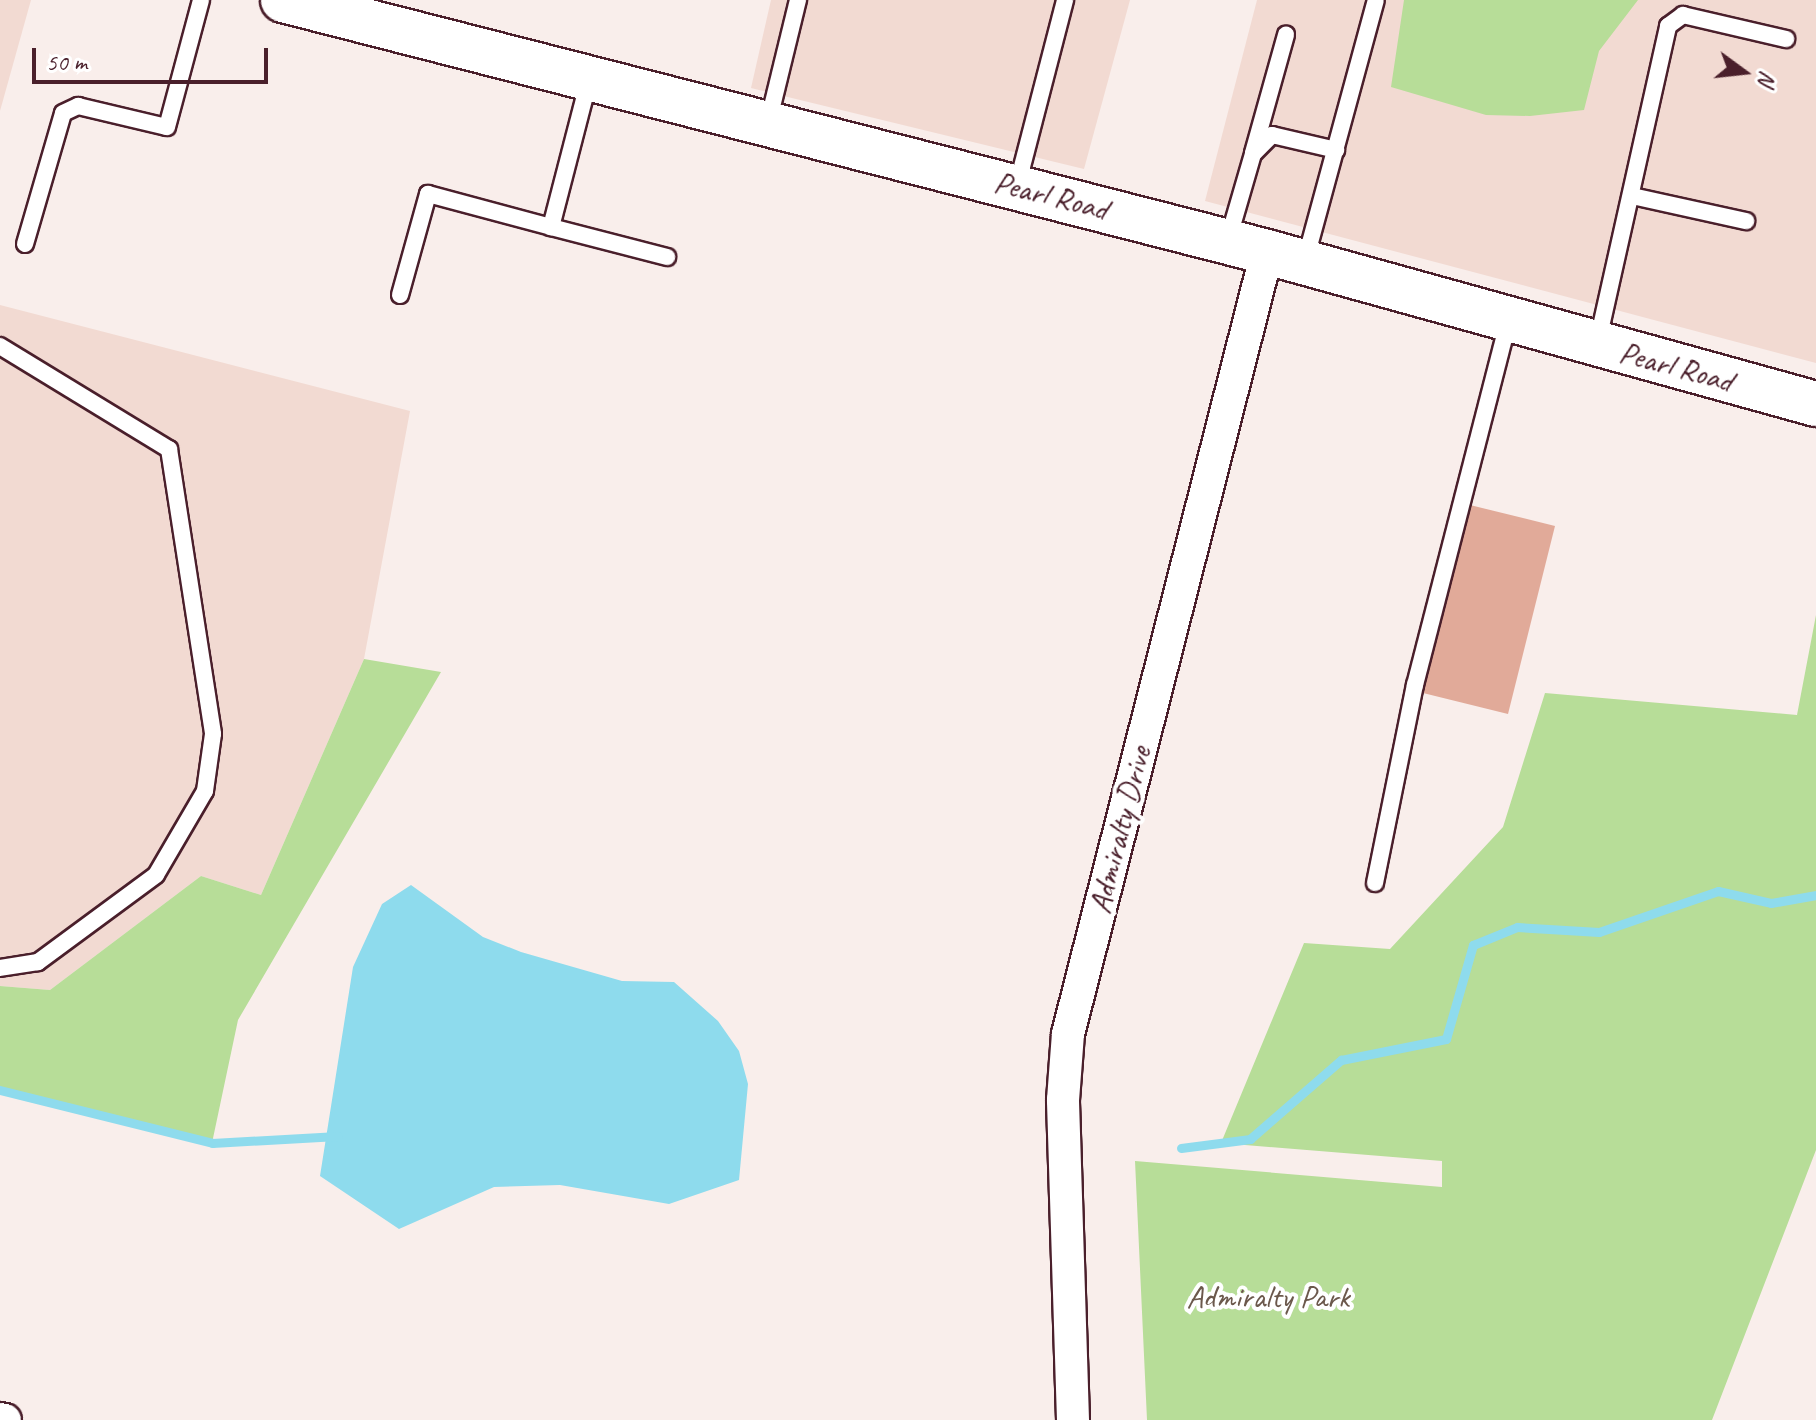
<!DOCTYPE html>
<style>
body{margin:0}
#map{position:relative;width:1816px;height:1420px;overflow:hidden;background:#f9eeeb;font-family:Caveat,sans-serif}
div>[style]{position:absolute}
.built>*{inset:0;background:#f2dad2}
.green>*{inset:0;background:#b7dd98}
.water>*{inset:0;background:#8edbed}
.stream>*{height:9px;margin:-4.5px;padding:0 4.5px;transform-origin:4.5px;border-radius:4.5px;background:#8edbed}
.building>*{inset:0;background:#e1aa99}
.roads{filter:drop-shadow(2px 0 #4a1f2b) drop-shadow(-2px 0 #4a1f2b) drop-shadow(0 2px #4a1f2b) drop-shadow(0 -2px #4a1f2b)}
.service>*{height:16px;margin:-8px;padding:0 8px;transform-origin:8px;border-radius:8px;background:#fff}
.minor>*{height:32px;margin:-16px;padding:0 16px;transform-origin:16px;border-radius:16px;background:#fff}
.primary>*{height:44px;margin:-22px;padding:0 22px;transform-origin:22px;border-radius:22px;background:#fff}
span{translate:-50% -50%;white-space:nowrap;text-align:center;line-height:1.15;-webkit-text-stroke:8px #fff;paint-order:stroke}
.street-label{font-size:32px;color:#4a1f2b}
.park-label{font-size:32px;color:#6b584c}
.north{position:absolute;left:1704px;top:32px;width:80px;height:80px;-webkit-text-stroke:6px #fff;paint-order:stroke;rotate:105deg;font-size:22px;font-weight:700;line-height:32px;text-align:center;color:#4a1f2b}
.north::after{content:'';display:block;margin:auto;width:28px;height:36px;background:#4a1f2b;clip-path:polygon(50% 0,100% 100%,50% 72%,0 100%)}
.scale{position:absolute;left:32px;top:48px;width:236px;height:36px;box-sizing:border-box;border:4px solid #4a1f2b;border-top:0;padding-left:10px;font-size:24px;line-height:28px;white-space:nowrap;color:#4a1f2b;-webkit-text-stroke:6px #fff;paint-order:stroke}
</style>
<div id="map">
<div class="built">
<div style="clip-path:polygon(0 0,31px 0,0 111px)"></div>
<div style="clip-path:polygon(771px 0,1130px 0,1084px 169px,751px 88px)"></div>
<div style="clip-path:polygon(1257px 0,1816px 0,1816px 363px,1205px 201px)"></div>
<div style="clip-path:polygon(0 305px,410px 411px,364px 659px,261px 895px,201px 876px,50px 990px,0 986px)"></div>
</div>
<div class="green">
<div style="clip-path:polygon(1404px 0,1638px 0,1599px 51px,1584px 110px,1530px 116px,1486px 115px,1391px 87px)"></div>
<div style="clip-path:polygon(1816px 615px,1816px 1150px,1712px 1420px,1147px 1420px,1135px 1161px,1442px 1187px,1442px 1161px,1221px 1143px,1304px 943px,1390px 949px,1503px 827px,1545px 693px,1797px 715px)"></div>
<div style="clip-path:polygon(364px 659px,441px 672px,238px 1020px,212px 1143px,0 1090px,0 986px,50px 990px,201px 876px,261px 895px)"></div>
</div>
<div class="water">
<div style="clip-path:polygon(411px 885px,483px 937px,521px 952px,622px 981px,674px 982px,718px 1021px,739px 1051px,748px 1084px,739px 1180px,669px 1204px,560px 1185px,494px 1187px,399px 1229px,320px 1176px,353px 967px,382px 904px)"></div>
</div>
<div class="stream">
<div style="left:0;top:1090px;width:219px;rotate:14deg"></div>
<div style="left:212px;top:1143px;width:126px;rotate:-3.2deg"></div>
<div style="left:1181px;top:1148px;width:70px;rotate:-7.4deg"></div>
<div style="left:1250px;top:1139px;width:121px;rotate:-41deg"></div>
<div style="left:1341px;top:1060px;width:107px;rotate:-11.3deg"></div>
<div style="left:1446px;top:1039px;width:98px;rotate:-74deg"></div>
<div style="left:1473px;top:945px;width:48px;rotate:-22.2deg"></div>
<div style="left:1517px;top:927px;width:82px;rotate:3.5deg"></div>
<div style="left:1599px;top:932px;width:126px;rotate:-19deg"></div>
<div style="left:1718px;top:891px;width:54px;rotate:12.8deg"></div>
<div style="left:1771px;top:903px;width:46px;rotate:-10.1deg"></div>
</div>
<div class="building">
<div style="clip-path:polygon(1470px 505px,1555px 526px,1508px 714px,1423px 693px)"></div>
</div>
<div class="roads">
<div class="service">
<div style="left:589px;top:80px;width:152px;rotate:104.5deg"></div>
<div style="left:551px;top:227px;width:120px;rotate:14.5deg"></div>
<div style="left:768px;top:123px;width:127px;rotate:-76.3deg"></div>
<div style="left:1253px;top:153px;width:123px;rotate:-74.4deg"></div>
<div style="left:1017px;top:186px;width:192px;rotate:-75.5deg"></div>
<div style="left:1632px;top:196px;width:117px;rotate:12.4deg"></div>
<div style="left:1228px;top:240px;width:90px;rotate:-73.8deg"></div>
<div style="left:1253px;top:154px;width:27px;rotate:-45deg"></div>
<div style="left:1272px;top:135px;width:66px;rotate:13.2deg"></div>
<div style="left:25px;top:244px;width:136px;rotate:-73.8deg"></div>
<div style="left:63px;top:113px;width:17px;rotate:-25deg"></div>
<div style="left:78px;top:106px;width:91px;rotate:13.3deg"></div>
<div style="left:167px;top:127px;width:131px;rotate:-75deg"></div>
<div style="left:1305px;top:261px;width:270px;rotate:-74.8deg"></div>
<div style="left:400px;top:295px;width:105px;rotate:-74.5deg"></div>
<div style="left:428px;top:194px;width:127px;rotate:15deg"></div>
<div style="left:1598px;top:340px;width:322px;rotate:-77.4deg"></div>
<div style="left:1668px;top:26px;width:19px;rotate:-36deg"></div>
<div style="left:1683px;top:15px;width:106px;rotate:13.1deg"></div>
<div style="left:0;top:346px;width:198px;rotate:31.4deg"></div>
<div style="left:169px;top:449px;width:288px;rotate:81.2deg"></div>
<div style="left:213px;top:734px;width:58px;rotate:98deg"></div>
<div style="left:205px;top:791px;width:97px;rotate:120.3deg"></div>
<div style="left:156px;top:875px;width:147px;rotate:143.6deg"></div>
<div style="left:38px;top:962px;width:38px;rotate:171deg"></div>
<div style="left:1375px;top:883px;width:202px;rotate:-78.6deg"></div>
<div style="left:1415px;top:685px;width:375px;rotate:-75.6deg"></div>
</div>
<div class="minor">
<div style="left:0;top:1419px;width:5px;rotate:11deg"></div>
<div style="left:1073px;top:1420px;width:320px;rotate:-91.8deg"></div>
<div style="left:1063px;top:1100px;width:66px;rotate:-85.7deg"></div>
<div style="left:1068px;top:1034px;width:807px;rotate:-75.72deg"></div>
</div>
<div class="primary">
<div style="left:283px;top:0;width:1016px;rotate:14.36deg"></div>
<div style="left:1267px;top:252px;width:570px;rotate:15.48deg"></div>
</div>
</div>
<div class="street-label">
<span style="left:1051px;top:196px;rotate:14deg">Pearl Road</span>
<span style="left:1676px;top:367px;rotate:15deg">Pearl Road</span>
<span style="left:1120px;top:830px;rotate:-76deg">Admiralty Drive</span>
</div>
<div class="park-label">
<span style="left:1268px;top:1297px">Admiralty Park</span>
</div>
<div class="north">N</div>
<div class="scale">50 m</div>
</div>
